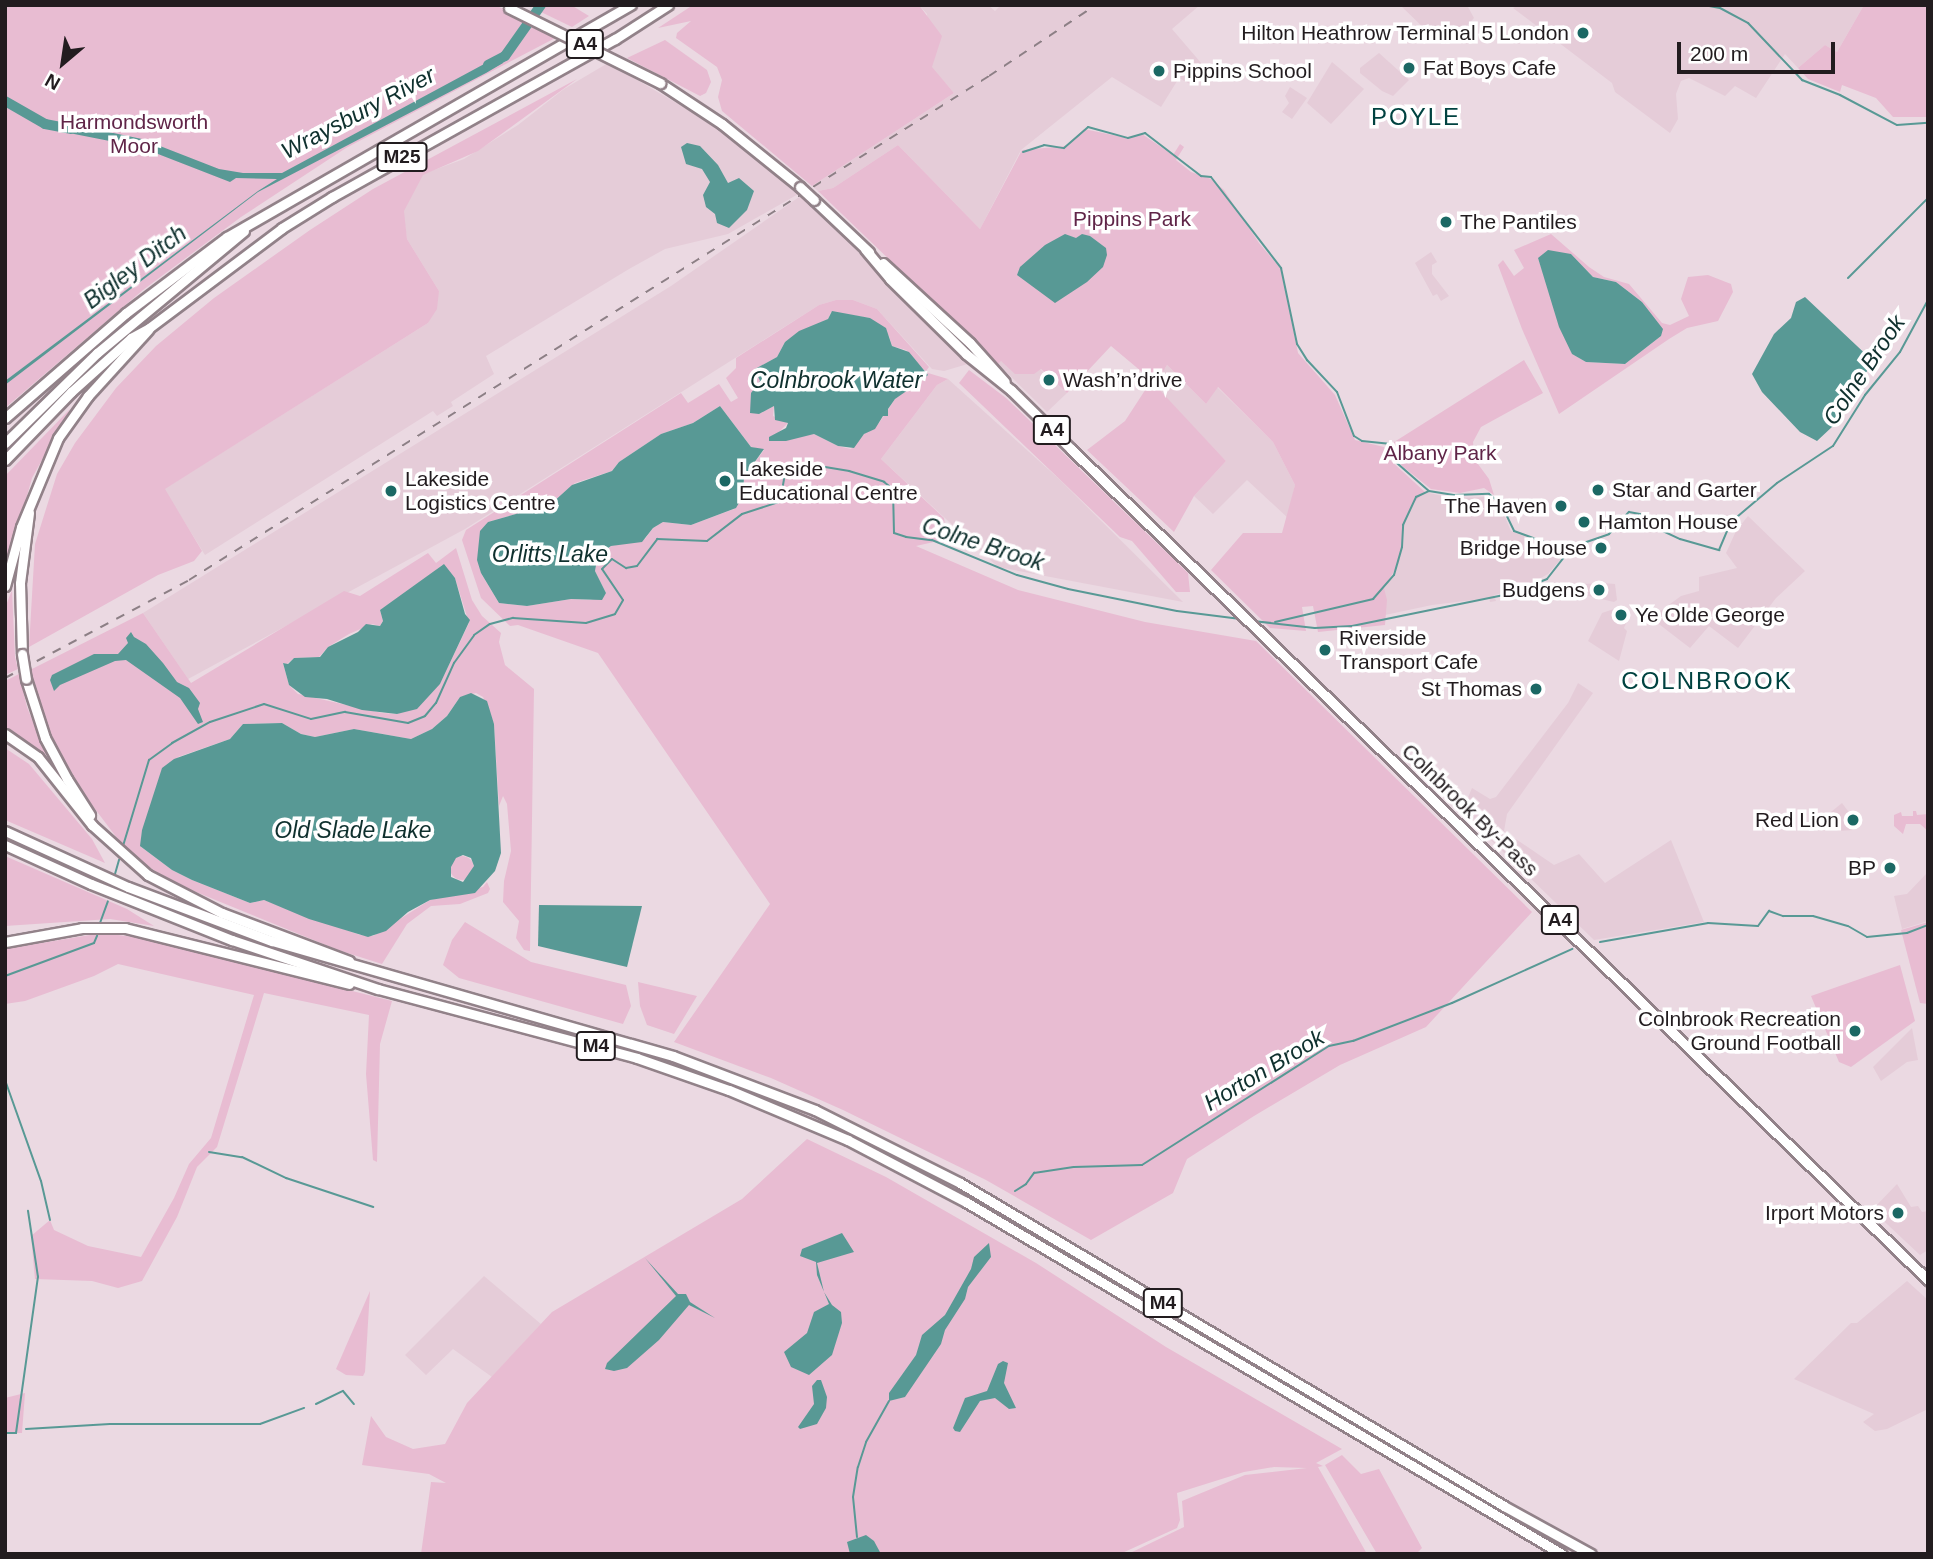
<!DOCTYPE html>
<meta charset="utf-8">
<style>
body{margin:0}
#map{position:relative;width:1933px;height:1559px;overflow:hidden;background:#ebd9e2;font-family:Arial,sans-serif}
div>[style]{position:absolute}
.built>*{inset:0;background:#e5ccd8}
.green>*{inset:0;background:#e8bcd2}
.round{border-radius:50%}
.water>*{inset:0;background:#589995}
.stream>*{height:2px;margin:-1px;padding:0 1px;transform-origin:1px;border-radius:1px;background:#589995}
.river>*{height:10px;margin:-5px;padding:0 5px;transform-origin:5px;border-radius:5px;background:#589995}
.roads{filter:drop-shadow(2px 0 #928289) drop-shadow(-2px 0 #928289) drop-shadow(0 2px #928289) drop-shadow(0 -2px #928289)}
.trunk>*{height:9px;margin:-4.5px;padding:0 4.5px;transform-origin:4.5px;border-radius:4.5px;background:#fff}
.motorway>*{height:9px;margin:-4.5px;padding:0 4.5px;transform-origin:4.5px;border-radius:4.5px;background:#fff}
.rail>*{height:2px;margin-top:-1px;transform-origin:0;background:repeating-linear-gradient(90deg,#8c7f85 0 9px,transparent 0 18px)}
.bridges{filter:drop-shadow(2px 0 #928289) drop-shadow(-2px 0 #928289) drop-shadow(0 2px #928289) drop-shadow(0 -2px #928289)}
.trunk-bridge>*{height:9px;margin:-4.5px;padding:0 4.5px;transform-origin:4.5px;border-radius:4.5px;background:#fff}
.motorway-bridge>*{height:9px;margin:-4.5px;padding:0 4.5px;transform-origin:4.5px;border-radius:4.5px;background:#fff}
.dots>*{width:19px;height:19px;translate:-50% -50%;box-sizing:border-box;border:4px solid #fff;border-radius:50%}
span{translate:-50% -50%;white-space:nowrap;text-align:center;line-height:1.15;-webkit-text-stroke:7px #fff;paint-order:stroke}
.shield-label span{padding:2px 5px;background:#fff;border:2px solid;border-radius:5px;-webkit-text-stroke-width:0}
.shield-label{font-size:19px;color:#221c1f;font-weight:700}
.poi-label{font-size:21px;color:#221c1f}
.right{translate:-100% -50%;text-align:right}
.left{translate:0 -50%;text-align:left}
.park-label{font-size:21px;color:#602548}
.street-label{font-size:21px;color:#221c1f}
.water-label{font-size:23px;color:#0f302e;font-style:italic}
.quarter-label{font-size:24px;color:#004240;letter-spacing:2px}
.frame{position:absolute;inset:0;border:7px solid #221c1f;pointer-events:none}
.north{position:absolute;left:28px;top:28px;width:70px;height:70px;-webkit-text-stroke:5px #fff;paint-order:stroke;rotate:209deg;font-size:19px;font-weight:700;line-height:28px;text-align:center;color:#221c1f}
.north::after{content:'';display:block;margin:auto;width:24px;height:32px;background:#221c1f;clip-path:polygon(50% 0,100% 100%,50% 72%,0 100%)}
.scale{position:absolute;left:1677px;top:42px;width:158px;height:32px;box-sizing:border-box;border:4px solid #221c1f;border-top:0;padding-left:9px;font-size:21px;line-height:24px;white-space:nowrap;color:#221c1f;-webkit-text-stroke:5px #fff;paint-order:stroke}
</style>
<div id="map">
<div class="built">
<div style="clip-path:polygon(919px 5px,988px 5px,995px 11px,1001px 5px,1200px 5px,1172px 29px,1202px 64px,1190px 84px,1179px 78px,1161px 107px,1112px 77px,1021px 150px,980px 229px,898px 145px,833px 188px,818px 191px,812px 186px,954px 93px,931px 67px,927px 14px)"></div>
<div style="clip-path:polygon(1400px 5px,1467px 5px,1474px 18px,1455px 39px,1443px 26px,1430px 34px)"></div>
<div style="clip-path:polygon(1519px 5px,1864px 5px,1837px 52px,1825px 45px,1798px 68px,1785px 54px,1756px 98px,1735px 86px,1725px 96px,1689px 78px,1681px 81px,1676px 94px,1678px 119px,1670px 133px,1615px 92px,1612px 83px,1513px 8px)"></div>
<div style="clip-path:polygon(1379px 53px,1409px 80px,1393px 96px,1382px 91px,1360px 73px,1360px 68px)"></div>
<div style="clip-path:polygon(1332px 62px,1364px 89px,1331px 124px,1307px 103px)"></div>
<div style="clip-path:polygon(608px 63px,709px 122px,800px 193px,728px 234px,665px 249px,629px 269px,486px 356px,494px 374px,451px 402px,453px 406px,437px 416px,433px 411px,205px 555px,164px 489px,428px 323px,439px 291px,407px 239px,403px 211px,423px 174px,464px 159px,518px 125px,564px 89px)"></div>
<div style="clip-path:polygon(1290px 87px,1307px 98px,1292px 119px,1282px 112px,1289px 103px,1285px 96px)"></div>
<div style="clip-path:polygon(802px 195px,971px 363px,944px 371px,932px 369px,877px 309px,853px 300px,836px 300px,819px 305px,465px 529px,188px 679px,143px 613px,671px 286px)"></div>
<div style="clip-path:polygon(1431px 252px,1437px 262px,1432px 265px,1432px 274px,1449px 296px,1441px 301px,1437px 294px,1433px 296px,1415px 263px)"></div>
<div style="clip-path:polygon(1000px 361px,1040px 369px,1067px 393px,1047px 412px,998px 364px)"></div>
<div style="clip-path:polygon(1167px 365px,1206px 404px,1217px 387px,1273px 442px,1295px 485px,1288px 518px,1247px 480px,1213px 514px,1194px 496px,1226px 461px,1154px 385px)"></div>
<div style="clip-path:polygon(948px 379px,1058px 478px,1183px 602px,998px 567px,881px 459px,937px 385px)"></div>
<div style="clip-path:polygon(1425px 492px,1451px 498px,1490px 497px,1498px 501px,1511px 531px,1566px 553px,1548px 574px,1521px 589px,1494px 595px,1496px 601px,1490px 602px,1489px 598px,1432px 605px,1385px 615px,1384px 588px,1393px 576px,1403px 545px,1404px 525px,1412px 505px)"></div>
<div style="clip-path:polygon(1748px 516px,1805px 571px,1776px 598px,1738px 648px,1709px 626px,1690px 648px,1651px 618px,1681px 596px,1699px 591px,1699px 577px,1737px 568px,1726px 553px,1736px 531px)"></div>
<div style="clip-path:polygon(1602px 583px,1615px 584px,1617px 600px,1614px 602px,1580px 594px,1583px 584px)"></div>
<div style="clip-path:polygon(1614px 609px,1629px 616px,1624px 628px,1627px 631px,1619px 661px,1588px 641px,1602px 613px)"></div>
<div style="clip-path:polygon(1578px 683px,1593px 693px,1507px 814px,1504px 831px,1554px 865px,1579px 854px,1605px 883px,1671px 840px,1704px 922px,1594px 940px,1462px 812px,1472px 788px,1490px 799px,1496px 797px,1568px 703px)"></div>
<div style="clip-path:polygon(1842px 803px,1859px 826px,1853px 830px,1838px 831px,1826px 816px)"></div>
<div style="clip-path:polygon(1926px 874px,1928px 921px,1902px 929px,1894px 896px,1907px 894px)"></div>
<div style="clip-path:polygon(1912px 1028px,1918px 1060px,1907px 1062px,1881px 1081px,1873px 1067px)"></div>
<div style="clip-path:polygon(1897px 1184px,1911px 1207px,1918px 1206px,1922px 1212px,1928px 1211px,1928px 1250px,1920px 1255px,1872px 1210px)"></div>
<div style="clip-path:polygon(484px 1276px,541px 1324px,492px 1377px,453px 1349px,426px 1375px,405px 1355px)"></div>
<div style="clip-path:polygon(1907px 1281px,1928px 1300px,1928px 1409px,1887px 1429px,1875px 1431px,1863px 1422px,1874px 1414px,1794px 1379px,1851px 1323px,1857px 1323px)"></div>
</div>
<div class="green">
<div style="clip-path:polygon(5px 5px,495px 5px,559px 36px,346px 148px,241px 217px,143px 290px,5px 408px)"></div>
<div style="clip-path:polygon(542px 5px,571px 5px,589px 16px,572px 27px,539px 11px)"></div>
<div style="clip-path:polygon(693px 5px,919px 5px,942px 36px,932px 67px,954px 93px,812px 186px,722px 111px,718px 97px,722px 80px,717px 67px,676px 38px,677px 33px,691px 21px,658px 28px)"></div>
<div style="clip-path:polygon(1864px 5px,1928px 5px,1928px 117px,1893px 117px,1876px 98px,1842px 85px,1840px 92px,1808px 79px,1798px 68px,1825px 45px,1837px 52px)"></div>
<div style="clip-path:polygon(665px 40px,707px 70px,711px 82px,706px 93px,700px 96px,627px 58px)"></div>
<div style="clip-path:polygon(577px 79px,478px 151px,423px 175px,404px 211px,407px 239px,439px 291px,437px 309px,428px 323px,165px 489px,202px 551px,194px 561px,158px 575px,29px 647px,35px 544px,57px 474px,75px 443px,116px 388px,156px 346px,214px 298px,310px 230px,373px 189px)"></div>
<div style="clip-path:polygon(1084px 129px,1127px 138px,1142px 134px,1173px 155px,1180px 144px,1184px 147px,1176px 160px,1191px 172px,1211px 179px,1224px 190px,1259px 243px,1281px 269px,1298px 353px,1335px 395px,1355px 440px,1384px 447px,1391px 461px,1425px 492px,1412px 505px,1404px 525px,1399px 563px,1384px 588px,1387px 600px,1385px 625px,1318px 632px,1313px 606px,1302px 607px,1306px 631px,1270px 628px,1211px 570px,1243px 533px,1282px 533px,1295px 485px,1273px 442px,1218px 387px,1206px 404px,1167px 365px,1155px 385px,1226px 461px,1194px 496px,1174px 532px,1087px 450px,1125px 421px,1151px 381px,1148px 377px,1111px 346px,1067px 393px,1041px 369px,1034px 374px,1015px 374px,1001px 361px,998px 364px,818px 191px,833px 188px,898px 145px,980px 229px,1022px 150px,1066px 146px)"></div>
<div style="clip-path:polygon(evenodd,1551px 234px,1589px 267px,1604px 277px,1629px 284px,1662px 323px,1670px 325px,1689px 316px,1681px 299px,1688px 277px,1708px 275px,1731px 284px,1733px 292px,1718px 321px,1687px 328px,1669px 339px,1559px 414px,1522px 329px,1498px 265px,1503px 260px,1514px 276px,1524px 268px,1514px 250px,1551px 234px,1571px 254px,1593px 277px,1616px 282px,1642px 302px,1661px 336px,1625px 364px,1586px 362px,1572px 354px,1538px 258px,1571px 254px)"></div>
<div style="clip-path:polygon(evenodd,836px 300px,853px 300px,877px 309px,929px 367px,926px 371px,923px 369px,906px 350px,892px 346px,889px 336px,870px 318px,831px 312px,828px 319px,785px 342px,777px 357px,757px 368px,760px 377px,759px 414px,774px 406px,773px 416px,788px 423px,770px 441px,814px 434px,838px 446px,851px 449px,864px 434px,879px 423px,895px 399px,910px 387px,916px 376px,928px 373px,948px 379px,937px 385px,881px 459px,944px 518px,947px 539px,916px 546px,1018px 590px,1145px 622px,1256px 641px,1532px 912px,1426px 1027px,1340px 1065px,1254px 1116px,1187px 1159px,1173px 1193px,1091px 1240px,986px 1180px,843px 1110px,771px 1078px,674px 1042px,770px 904px,598px 653px,518px 625px,510px 626px,481px 598px,462px 540px,466px 530px,681px 393px,688px 403px,719px 384px,731px 402px,738px 398px,726px 378px,736px 368px,736px 358px,819px 305px,836px 300px,720px 406px,751px 447px,764px 450px,744px 477px,743px 492px,734px 509px,691px 525px,663px 522px,653px 528px,645px 539px,611px 546px,597px 560px,595px 571px,606px 593px,591px 600px,571px 599px,527px 606px,499px 603px,481px 573px,480px 535px,488px 522px,551px 504px,575px 483px,612px 471px,619px 462px,661px 434px,693px 423px,720px 406px)"></div>
<div style="clip-path:polygon(1524px 360px,1543px 393px,1481px 427px,1473px 442px,1475px 460px,1489px 479px,1494px 495px,1484px 488px,1460px 493px,1431px 489px,1402px 466px,1391px 444px)"></div>
<div style="clip-path:polygon(969px 370px,1006px 398px,1188px 573px,1190px 592px,1176px 592px,1132px 541px,1120px 537px,959px 383px)"></div>
<div style="clip-path:polygon(70px 409px,32px 478px,5px 574px,5px 476px)"></div>
<div style="clip-path:polygon(evenodd,456px 548px,472px 600px,482px 616px,501px 633px,499px 642px,505px 665px,534px 689px,530px 951px,524px 950px,516px 938px,519px 921px,503px 902px,504px 881px,511px 851px,507px 804px,503px 796px,499px 806px,494px 724px,483px 697px,476px 693px,460px 697px,447px 716px,432px 729px,411px 739px,354px 729px,315px 737px,301px 734px,282px 723px,243px 724px,230px 739px,178px 757px,142px 830px,141px 847px,172px 870px,192px 880px,250px 903px,264px 900px,360px 935px,373px 936px,430px 900px,483px 887px,487px 882px,490px 889px,488px 893px,460px 904px,431px 906px,407px 924px,382px 964px,338px 950px,169px 881px,135px 857px,117px 838px,70px 776px,43px 720px,30px 670px,143px 613px,191px 683px,344px 591px,360px 596px,428px 553px,436px 563px,456px 548px,442px 565px,455px 578px,469px 623px,440px 684px,424px 701px,397px 714px,382px 713px,298px 694px,289px 685px,283px 663px,287px 664px,294px 658px,319px 657px,328px 647px,349px 634px,372px 624px,380px 626px,383px 621px,380px 610px,423px 581px,442px 565px)"></div>
<div style="clip-path:polygon(12px 590px,15px 657px,18px 669px,5px 675px,5px 608px)"></div>
<div style="clip-path:polygon(19px 674px,27px 707px,46px 755px,5px 727px,5px 681px)"></div>
<div style="clip-path:polygon(5px 748px,29px 764px,92px 839px,105px 863px,5px 820px)"></div>
<div style="clip-path:polygon(1913px 811px,1916px 811px,1917px 815px,1928px 814px,1928px 831px,1920px 824px,1906px 824px,1903px 834px,1894px 826px,1894px 815px,1901px 812px,1902px 816px,1913px 816px)"></div>
<div class="round" style="left:450px;top:856px;width:24px;height:24px"></div>
<div style="clip-path:polygon(5px 856px,127px 909px,154px 926px,110px 919px,5px 926px)"></div>
<div style="clip-path:polygon(465px 922px,531px 962px,626px 985px,631px 1006px,623px 1024px,459px 978px,443px 965px,452px 940px)"></div>
<div style="clip-path:polygon(1928px 922px,1928px 1004px,1920px 1003px,1901px 930px)"></div>
<div style="clip-path:polygon(102px 933px,142px 938px,392px 1001px,380px 1044px,377px 1162px,373px 1160px,366px 1074px,369px 1015px,264px 993px,217px 1147px,197px 1167px,177px 1217px,142px 1281px,118px 1288px,92px 1281px,35px 1279px,31px 1236px,50px 1220px,54px 1230px,88px 1246px,141px 1257px,174px 1198px,189px 1164px,211px 1138px,254px 995px,118px 964px,94px 976px,25px 1001px,5px 1004px,5px 949px)"></div>
<div style="clip-path:polygon(1900px 965px,1915px 1021px,1851px 1067px,1839px 1062px,1811px 996px)"></div>
<div style="clip-path:polygon(638px 982px,697px 996px,674px 1034px,647px 1025px,640px 1006px)"></div>
<div style="clip-path:polygon(807px 1139px,886px 1177px,1036px 1263px,1166px 1347px,1342px 1449px,1316px 1463px,1323px 1466px,1318px 1467px,1367px 1554px,1128px 1554px,1184px 1527px,1182px 1501px,1245px 1475px,1307px 1468px,1274px 1467px,1244px 1472px,1177px 1493px,1180px 1520px,1177px 1528px,1120px 1554px,421px 1554px,431px 1482px,446px 1483px,429px 1474px,362px 1465px,371px 1416px,386px 1437px,413px 1449px,445px 1444px,467px 1403px,552px 1312px,742px 1199px)"></div>
<div style="clip-path:polygon(370px 1291px,365px 1372px,363px 1376px,346px 1375px,336px 1369px)"></div>
<div style="clip-path:polygon(25px 1393px,22px 1433px,5px 1433px,5px 1398px)"></div>
<div style="clip-path:polygon(1342px 1455px,1361px 1474px,1379px 1469px,1422px 1548px,1416px 1554px,1377px 1554px,1325px 1465px)"></div>
</div>
<div class="water">
<div style="clip-path:polygon(499px 56px,503px 63px,486px 73px,258px 192px,5px 385px,5px 381px,258px 191px,277px 179px,236px 178px,230px 182px,140px 147px,59px 131px,61px 122px,142px 139px,219px 169px,243px 173px,282px 173px)"></div>
<div style="clip-path:polygon(687px 143px,700px 146px,718px 165px,728px 183px,739px 178px,754px 191px,747px 210px,729px 228px,717px 223px,715px 214px,706px 207px,703px 195px,710px 182px,702px 169px,686px 164px,681px 147px)"></div>
<div style="clip-path:polygon(1065px 234px,1076px 238px,1082px 234px,1090px 236px,1106px 248px,1107px 255px,1103px 267px,1087px 282px,1055px 303px,1017px 275px,1020px 267px,1045px 245px)"></div>
<div style="clip-path:polygon(1548px 250px,1571px 254px,1593px 277px,1616px 282px,1642px 302px,1663px 329px,1661px 336px,1625px 364px,1586px 362px,1572px 354px,1559px 327px,1538px 258px)"></div>
<div style="clip-path:polygon(1805px 297px,1874px 362px,1842px 404px,1833px 426px,1817px 441px,1800px 432px,1782px 413px,1762px 392px,1752px 374px,1774px 334px,1791px 318px,1796px 302px)"></div>
<div style="clip-path:polygon(832px 311px,870px 318px,886px 328px,892px 346px,909px 352px,928px 375px,923px 379px,916px 376px,908px 390px,895px 399px,888px 409px,888px 416px,883px 416px,875px 429px,864px 434px,854px 448px,838px 446px,814px 434px,786px 441px,769px 441px,769px 437px,786px 428px,788px 423px,775px 420px,774px 406px,759px 414px,750px 413px,751px 393px,760px 381px,755px 369px,777px 357px,785px 342px,799px 331px,828px 319px)"></div>
<div style="clip-path:polygon(720px 406px,751px 447px,764px 449px,744px 477px,743px 496px,736px 508px,691px 525px,663px 522px,653px 528px,642px 542px,611px 546px,604px 551px,597px 560px,595px 571px,606px 593px,602px 600px,571px 599px,527px 606px,499px 603px,481px 573px,477px 560px,480px 531px,488px 522px,551px 504px,572px 485px,612px 471px,619px 462px,661px 434px,693px 423px)"></div>
<div style="clip-path:polygon(444px 564px,455px 578px,465px 614px,470px 620px,440px 684px,417px 709px,397px 714px,362px 710px,327px 699px,305px 697px,289px 685px,283px 663px,288px 664px,294px 658px,320px 657px,328px 647px,358px 632px,366px 624px,380px 626px,383px 621px,380px 610px)"></div>
<div style="clip-path:polygon(131px 632px,134px 637px,146px 644px,163px 663px,177px 682px,189px 688px,200px 703px,198px 709px,203px 722px,198px 724px,180px 698px,126px 660px,115px 661px,60px 685px,54px 691px,50px 680px,52px 675px,94px 654px,118px 654px,128px 643px,126px 638px)"></div>
<div style="clip-path:polygon(evenodd,471px 693px,487px 701px,494px 724px,501px 853px,495px 871px,475px 893px,430px 900px,408px 912px,386px 931px,368px 937px,309px 919px,264px 900px,250px 903px,192px 880px,172px 870px,140px 846px,142px 830px,162px 768px,174px 759px,230px 739px,243px 724px,282px 723px,301px 734px,315px 737px,354px 729px,411px 739px,432px 729px,447px 716px,460px 697px,471px 693px,463px 855px,471px 858px,474px 866px,463px 882px,451px 877px,451px 867px,456px 858px,463px 855px)"></div>
<div style="clip-path:polygon(539px 905px,642px 906px,627px 967px,538px 946px)"></div>
<div style="clip-path:polygon(842px 1233px,854px 1252px,817px 1263px,824px 1292px,832px 1305px,841px 1312px,842px 1323px,832px 1355px,809px 1375px,791px 1367px,784px 1352px,807px 1333px,814px 1312px,829px 1304px,817px 1275px,816px 1262px,800px 1256px,802px 1249px)"></div>
<div style="clip-path:polygon(989px 1243px,991px 1257px,968px 1287px,965px 1299px,945px 1330px,941px 1344px,905px 1397px,889px 1401px,889px 1393px,916px 1355px,922px 1335px,945px 1315px,971px 1269px,974px 1257px)"></div>
<div style="clip-path:polygon(645px 1258px,678px 1294px,686px 1294px,690px 1302px,715px 1318px,689px 1305px,659px 1340px,627px 1368px,614px 1371px,605px 1369px,607px 1363px,676px 1296px)"></div>
<div style="clip-path:polygon(1003px 1361px,1008px 1363px,1004px 1383px,1016px 1408px,1009px 1409px,995px 1398px,980px 1401px,960px 1432px,955px 1431px,953px 1428px,965px 1398px,987px 1391px,998px 1364px)"></div>
<div style="clip-path:polygon(817px 1380px,821px 1380px,827px 1397px,826px 1408px,817px 1424px,800px 1429px,798px 1427px,814px 1404px,812px 1386px)"></div>
<div style="clip-path:polygon(866px 1535px,874px 1541px,881px 1554px,850px 1554px,847px 1542px)"></div>
</div>
<div class="stream">
<div style="left:1704px;top:5px;width:16px;rotate:11deg"></div>
<div style="left:1720px;top:8px;width:32px;rotate:28deg"></div>
<div style="left:1748px;top:23px;width:79px;rotate:46.5deg"></div>
<div style="left:1802px;top:80px;width:41px;rotate:21.5deg"></div>
<div style="left:1840px;top:95px;width:64px;rotate:27.8deg"></div>
<div style="left:1897px;top:125px;width:31px;rotate:-4deg"></div>
<div style="left:1023px;top:152px;width:22px;rotate:-18deg"></div>
<div style="left:1044px;top:145px;width:20px;rotate:9deg"></div>
<div style="left:1064px;top:148px;width:32px;rotate:-41deg"></div>
<div style="left:1088px;top:127px;width:41px;rotate:15.4deg"></div>
<div style="left:1128px;top:138px;width:18px;rotate:-16deg"></div>
<div style="left:1145px;top:133px;width:71px;rotate:37.5deg"></div>
<div style="left:1201px;top:176px;width:10px;rotate:6deg"></div>
<div style="left:1211px;top:177px;width:115px;rotate:52.4deg"></div>
<div style="left:1281px;top:268px;width:78px;rotate:78.1deg"></div>
<div style="left:1297px;top:344px;width:19px;rotate:58deg"></div>
<div style="left:1307px;top:360px;width:44px;rotate:46.8deg"></div>
<div style="left:1337px;top:392px;width:47px;rotate:68.9deg"></div>
<div style="left:1354px;top:436px;width:9px;rotate:32deg"></div>
<div style="left:1362px;top:441px;width:27px;rotate:6deg"></div>
<div style="left:1389px;top:444px;width:13px;rotate:86deg"></div>
<div style="left:1390px;top:457px;width:52px;rotate:41.1deg"></div>
<div style="left:1429px;top:491px;width:25px;rotate:9deg"></div>
<div style="left:1454px;top:495px;width:35px;rotate:-2deg"></div>
<div style="left:1489px;top:494px;width:16px;rotate:40deg"></div>
<div style="left:1501px;top:504px;width:30px;rotate:64deg"></div>
<div style="left:1514px;top:531px;width:40px;rotate:20.2deg"></div>
<div style="left:1552px;top:545px;width:19px;rotate:3deg"></div>
<div style="left:1848px;top:278px;width:113px;rotate:-45deg"></div>
<div style="left:1253px;top:621px;width:62px;rotate:6.4deg"></div>
<div style="left:1315px;top:628px;width:37px;rotate:-3deg"></div>
<div style="left:1352px;top:626px;width:160px;rotate:-11.5deg"></div>
<div style="left:1509px;top:594px;width:41px;rotate:-21.5deg"></div>
<div style="left:1547px;top:579px;width:41px;rotate:-52deg"></div>
<div style="left:1572px;top:547px;width:39px;rotate:-19deg"></div>
<div style="left:1609px;top:534px;width:30px;rotate:-48deg"></div>
<div style="left:1629px;top:512px;width:11px;rotate:10deg"></div>
<div style="left:1640px;top:514px;width:17px;rotate:45deg"></div>
<div style="left:1652px;top:526px;width:31px;rotate:25deg"></div>
<div style="left:1680px;top:539px;width:41px;rotate:15.8deg"></div>
<div style="left:1719px;top:550px;width:30px;rotate:-67deg"></div>
<div style="left:1731px;top:522px;width:60px;rotate:-40.3deg"></div>
<div style="left:1777px;top:483px;width:67px;rotate:-33.5deg"></div>
<div style="left:1833px;top:446px;width:60px;rotate:-57.9deg"></div>
<div style="left:1865px;top:395px;width:55px;rotate:-50.9deg"></div>
<div style="left:1900px;top:352px;width:59px;rotate:-61.7deg"></div>
<div style="left:1275px;top:622px;width:101px;rotate:-13.2deg"></div>
<div style="left:1373px;top:599px;width:32px;rotate:-49deg"></div>
<div style="left:1394px;top:575px;width:29px;rotate:-74deg"></div>
<div style="left:1402px;top:547px;width:22px;rotate:-87deg"></div>
<div style="left:1403px;top:525px;width:31px;rotate:-65deg"></div>
<div style="left:1416px;top:497px;width:14px;rotate:-25deg"></div>
<div style="left:123px;top:846px;width:90px;rotate:-73.2deg"></div>
<div style="left:149px;top:760px;width:29px;rotate:-36deg"></div>
<div style="left:172px;top:743px;width:43px;rotate:-28.9deg"></div>
<div style="left:210px;top:722px;width:57px;rotate:-18.4deg"></div>
<div style="left:264px;top:704px;width:49px;rotate:17.7deg"></div>
<div style="left:311px;top:719px;width:35px;rotate:-12deg"></div>
<div style="left:345px;top:712px;width:64px;rotate:9.9deg"></div>
<div style="left:408px;top:723px;width:18px;rotate:-22deg"></div>
<div style="left:425px;top:716px;width:17px;rotate:-50deg"></div>
<div style="left:436px;top:703px;width:44px;rotate:-65.8deg"></div>
<div style="left:454px;top:663px;width:34px;rotate:-54deg"></div>
<div style="left:474px;top:635px;width:19px;rotate:-35deg"></div>
<div style="left:490px;top:624px;width:24px;rotate:-15deg"></div>
<div style="left:513px;top:618px;width:73px;rotate:3.9deg"></div>
<div style="left:586px;top:623px;width:30px;rotate:-17deg"></div>
<div style="left:615px;top:614px;width:16px;rotate:-60deg"></div>
<div style="left:623px;top:600px;width:37px;rotate:-124deg"></div>
<div style="left:602px;top:569px;width:14px;rotate:-45deg"></div>
<div style="left:612px;top:559px;width:17px;rotate:33deg"></div>
<div style="left:626px;top:568px;width:11px;rotate:-10deg"></div>
<div style="left:637px;top:566px;width:34px;rotate:-53deg"></div>
<div style="left:657px;top:539px;width:50px;rotate:2.3deg"></div>
<div style="left:707px;top:541px;width:44px;rotate:-37.6deg"></div>
<div style="left:742px;top:514px;width:40px;rotate:-18deg"></div>
<div style="left:780px;top:502px;width:29px;rotate:-80deg"></div>
<div style="left:785px;top:473px;width:19px;rotate:-32deg"></div>
<div style="left:801px;top:463px;width:49px;rotate:9.5deg"></div>
<div style="left:849px;top:471px;width:37px;rotate:17deg"></div>
<div style="left:884px;top:482px;width:11px;rotate:38deg"></div>
<div style="left:893px;top:489px;width:44px;rotate:88.7deg"></div>
<div style="left:894px;top:533px;width:13px;rotate:18deg"></div>
<div style="left:906px;top:537px;width:26px;rotate:7deg"></div>
<div style="left:932px;top:540px;width:92px;rotate:22.4deg"></div>
<div style="left:1017px;top:575px;width:53px;rotate:15.4deg"></div>
<div style="left:1068px;top:589px;width:111px;rotate:11.4deg"></div>
<div style="left:1177px;top:611px;width:64px;rotate:7.1deg"></div>
<div style="left:115px;top:874px;width:15px;rotate:-74deg"></div>
<div style="left:100px;top:923px;width:23px;rotate:-70deg"></div>
<div style="left:1600px;top:942px;width:110px;rotate:-10deg"></div>
<div style="left:1708px;top:923px;width:50px;rotate:3.4deg"></div>
<div style="left:1758px;top:926px;width:19px;rotate:-54deg"></div>
<div style="left:1769px;top:911px;width:15px;rotate:20deg"></div>
<div style="left:1783px;top:916px;width:30px"></div>
<div style="left:1813px;top:916px;width:36px;rotate:16deg"></div>
<div style="left:1848px;top:926px;width:22px;rotate:30deg"></div>
<div style="left:1867px;top:937px;width:40px;rotate:-5.7deg"></div>
<div style="left:1907px;top:933px;width:22px;rotate:-21deg"></div>
<div style="left:5px;top:976px;width:95px;rotate:-20.3deg"></div>
<div style="left:94px;top:943px;width:8px;rotate:-67deg"></div>
<div style="left:5px;top:1080px;width:107px;rotate:70.4deg"></div>
<div style="left:41px;top:1181px;width:40px;rotate:77deg"></div>
<div style="left:209px;top:1152px;width:33px;rotate:9deg"></div>
<div style="left:242px;top:1157px;width:49px;rotate:25.5deg"></div>
<div style="left:286px;top:1178px;width:92px;rotate:18.4deg"></div>
<div style="left:1015px;top:1191px;width:13px;rotate:-32deg"></div>
<div style="left:1026px;top:1184px;width:14px;rotate:-54deg"></div>
<div style="left:1034px;top:1173px;width:40px;rotate:-8.5deg"></div>
<div style="left:1074px;top:1167px;width:68px;rotate:-1.7deg"></div>
<div style="left:1142px;top:1165px;width:222px;rotate:-32.5deg"></div>
<div style="left:1329px;top:1046px;width:25px;rotate:-12deg"></div>
<div style="left:1353px;top:1041px;width:106px;rotate:-21deg"></div>
<div style="left:1452px;top:1003px;width:132px;rotate:-24.2deg"></div>
<div style="left:316px;top:1404px;width:30px;rotate:-26deg"></div>
<div style="left:343px;top:1391px;width:17px;rotate:50deg"></div>
<div style="left:26px;top:1429px;width:84px;rotate:-3.4deg"></div>
<div style="left:110px;top:1424px;width:150px"></div>
<div style="left:260px;top:1424px;width:47px;rotate:-20deg"></div>
<div style="left:5px;top:1433px;width:11px"></div>
<div style="left:16px;top:1433px;width:158px;rotate:-82deg"></div>
<div style="left:38px;top:1277px;width:67px;rotate:-98.6deg"></div>
<div style="left:857px;top:1537px;width:40px;rotate:-95.7deg"></div>
<div style="left:853px;top:1497px;width:30px;rotate:-81deg"></div>
<div style="left:858px;top:1467px;width:26px;rotate:-72deg"></div>
<div style="left:866px;top:1442px;width:47px;rotate:-60.7deg"></div>
</div>
<div class="river">
<div style="left:488px;top:65px;width:19px;rotate:-28deg"></div>
<div style="left:505px;top:56px;width:62px;rotate:-54.8deg"></div>
<div style="left:5px;top:101px;width:46px;rotate:29.9deg"></div>
<div style="left:45px;top:124px;width:26px;rotate:11deg"></div>
</div>
<div class="roads">
<div class="trunk">
<div style="left:660px;top:83px;width:74px;rotate:33.5deg"></div>
<div style="left:722px;top:124px;width:100px;rotate:38.9deg"></div>
<div style="left:814px;top:200px;width:76px;rotate:43.4deg"></div>
<div style="left:865px;top:249px;width:39px;rotate:50deg"></div>
<div style="left:890px;top:279px;width:107px;rotate:44.6deg"></div>
<div style="left:966px;top:354px;width:58px;rotate:38.7deg"></div>
<div style="left:1011px;top:390px;width:84px;rotate:44.5deg"></div>
<div style="left:1071px;top:449px;width:1194px;rotate:44.12deg"></div>
<div style="left:883px;top:263px;width:118px;rotate:42.6deg"></div>
<div style="left:970px;top:343px;width:52px;rotate:48.1deg"></div>
</div>
<div class="motorway">
<div style="left:5px;top:418px;width:160px;rotate:-41deg"></div>
<div style="left:126px;top:313px;width:126px;rotate:-37deg"></div>
<div style="left:227px;top:237px;width:466px;rotate:-29.9deg"></div>
<div style="left:5px;top:443px;width:129px;rotate:-44.4deg"></div>
<div style="left:97px;top:353px;width:191px;rotate:-39.7deg"></div>
<div style="left:5px;top:460px;width:95px;rotate:-45.9deg"></div>
<div style="left:71px;top:392px;width:81px;rotate:-42deg"></div>
<div style="left:131px;top:338px;width:21px;rotate:-29deg"></div>
<div style="left:149px;top:328px;width:166px;rotate:-36.9deg"></div>
<div style="left:282px;top:228px;width:59px;rotate:-31.8deg"></div>
<div style="left:332px;top:197px;width:324px;rotate:-29.2deg"></div>
<div style="left:615px;top:39px;width:63px;rotate:-32.7deg"></div>
<div style="left:5px;top:586px;width:61px;rotate:-74.8deg"></div>
<div style="left:21px;top:527px;width:96px;rotate:-67.4deg"></div>
<div style="left:58px;top:438px;width:52px;rotate:-54.5deg"></div>
<div style="left:88px;top:396px;width:89px;rotate:-47.7deg"></div>
<div style="left:22px;top:654px;width:71px;rotate:-91.6deg"></div>
<div style="left:20px;top:583px;width:71px;rotate:-82.7deg"></div>
<div style="left:26px;top:679px;width:62px;rotate:72.1deg"></div>
<div style="left:45px;top:738px;width:47px;rotate:61.8deg"></div>
<div style="left:67px;top:779px;width:43px;rotate:57.4deg"></div>
<div style="left:5px;top:734px;width:40px;rotate:34.9deg"></div>
<div style="left:38px;top:757px;width:87px;rotate:51.5deg"></div>
<div style="left:92px;top:825px;width:75px;rotate:41.8deg"></div>
<div style="left:148px;top:875px;width:83px;rotate:27.2deg"></div>
<div style="left:222px;top:913px;width:136px;rotate:20.7deg"></div>
<div style="left:5px;top:831px;width:135px;rotate:24.5deg"></div>
<div style="left:128px;top:887px;width:154px;rotate:20.6deg"></div>
<div style="left:272px;top:941px;width:417px;rotate:16deg"></div>
<div style="left:673px;top:1056px;width:152px;rotate:20.8deg"></div>
<div style="left:815px;top:1110px;width:162px;rotate:26.7deg"></div>
<div style="left:960px;top:1183px;width:633px;rotate:30.7deg"></div>
<div style="left:1504px;top:1506px;width:99px;rotate:28.9deg"></div>
<div style="left:5px;top:845px;width:94px;rotate:24.4deg"></div>
<div style="left:91px;top:884px;width:152px;rotate:21.7deg"></div>
<div style="left:232px;top:940px;width:154px;rotate:18.6deg"></div>
<div style="left:378px;top:989px;width:268px;rotate:14.9deg"></div>
<div style="left:637px;top:1058px;width:97px;rotate:19.2deg"></div>
<div style="left:729px;top:1090px;width:129px;rotate:22.8deg"></div>
<div style="left:848px;top:1140px;width:133px;rotate:27.7deg"></div>
<div style="left:966px;top:1202px;width:692px;rotate:30.57deg"></div>
<div style="left:5px;top:942px;width:78px;rotate:-10.3deg"></div>
<div style="left:82px;top:928px;width:43px"></div>
<div style="left:125px;top:928px;width:231px;rotate:14deg"></div>
</div>
</div>
<div class="rail">
<div style="left:5px;top:678px;width:208px;rotate:-28deg"></div>
<div style="left:189px;top:580px;width:946px;rotate:-32.21deg"></div>
<div style="left:989px;top:76px;width:128px;rotate:-33.6deg"></div>
</div>
<div class="bridges">
<div class="trunk-bridge">
<div style="left:509px;top:8px;width:169px;rotate:26.4deg"></div>
<div style="left:800px;top:187px;width:19px;rotate:43deg"></div>
</div>
<div class="motorway-bridge">
<div style="left:22px;top:654px;width:25px;rotate:81deg"></div>
</div>
</div>
<div class="dots">
<div style="left:1583px;top:33px;background:#1b6864"></div>
<div style="left:1409px;top:68px;background:#1b6864"></div>
<div style="left:1159px;top:71px;background:#1b6864"></div>
<div style="left:1446px;top:222px;background:#1b6864"></div>
<div style="left:1049px;top:380px;background:#1b6864"></div>
<div style="left:725px;top:481px;background:#1b6864"></div>
<div style="left:1598px;top:490px;background:#1b6864"></div>
<div style="left:391px;top:491px;background:#1b6864"></div>
<div style="left:1561px;top:506px;background:#1b6864"></div>
<div style="left:1584px;top:522px;background:#1b6864"></div>
<div style="left:1601px;top:548px;background:#1b6864"></div>
<div style="left:1599px;top:590px;background:#1b6864"></div>
<div style="left:1621px;top:615px;background:#1b6864"></div>
<div style="left:1325px;top:650px;background:#1b6864"></div>
<div style="left:1536px;top:689px;background:#1b6864"></div>
<div style="left:1853px;top:820px;background:#1b6864"></div>
<div style="left:1890px;top:868px;background:#1b6864"></div>
<div style="left:1855px;top:1031px;background:#1b6864"></div>
<div style="left:1898px;top:1213px;background:#1b6864"></div>
</div>
<div class="shield-label">
<span style="left:585px;top:44px">A4</span>
<span style="left:402px;top:157px">M25</span>
<span style="left:1052px;top:430px">A4</span>
<span style="left:1560px;top:920px">A4</span>
<span style="left:596px;top:1046px">M4</span>
<span style="left:1163px;top:1303px">M4</span>
</div>
<div class="poi-label">
<span class="right" style="left:1569px;top:33px">Hilton Heathrow Terminal 5 London</span>
<span class="left" style="left:1423px;top:68px">Fat Boys Cafe</span>
<span class="left" style="left:1173px;top:71px">Pippins School</span>
<span class="left" style="left:1460px;top:222px">The Pantiles</span>
<span class="left" style="left:1063px;top:380px">Wash’n’drive</span>
<span class="left" style="left:739px;top:481px">Lakeside<br>Educational Centre</span>
<span class="left" style="left:405px;top:491px">Lakeside<br>Logistics Centre</span>
<span class="left" style="left:1612px;top:490px">Star and Garter</span>
<span class="right" style="left:1547px;top:506px">The Haven</span>
<span class="left" style="left:1598px;top:522px">Hamton House</span>
<span class="right" style="left:1587px;top:548px">Bridge House</span>
<span class="right" style="left:1585px;top:590px">Budgens</span>
<span class="left" style="left:1635px;top:615px">Ye Olde George</span>
<span class="left" style="left:1339px;top:650px">Riverside<br>Transport Cafe</span>
<span class="right" style="left:1522px;top:689px">St Thomas</span>
<span class="right" style="left:1839px;top:820px">Red Lion</span>
<span class="right" style="left:1876px;top:868px">BP</span>
<span class="right" style="left:1841px;top:1031px">Colnbrook Recreation<br>Ground Football</span>
<span class="right" style="left:1884px;top:1213px">Irport Motors</span>
</div>
<div class="park-label">
<span style="left:134px;top:134px">Harmondsworth<br>Moor</span>
<span style="left:1132px;top:219px">Pippins Park</span>
<span style="left:1440px;top:453px">Albany Park</span>
</div>
<div class="street-label">
<span style="left:1470px;top:810px;rotate:44deg">Colnbrook By-Pass</span>
</div>
<div class="water-label">
<span style="left:358px;top:113px;rotate:-28deg">Wraysbury River</span>
<span style="left:135px;top:267px;rotate:-37deg">Bigley Ditch</span>
<span style="left:1864px;top:370px;rotate:-56deg">Colne Brook</span>
<span style="left:836px;top:380px">Colnbrook Water</span>
<span style="left:983px;top:544px;rotate:18deg">Colne Brook</span>
<span style="left:550px;top:554px">Orlitts Lake</span>
<span style="left:353px;top:830px">Old Slade Lake</span>
<span style="left:1264px;top:1070px;rotate:-31deg">Horton Brook</span>
</div>
<div class="quarter-label">
<span style="left:1416px;top:117px">POYLE</span>
<span style="left:1707px;top:681px">COLNBROOK</span>
</div>
<div class="frame"></div>
<div class="north">N</div>
<div class="scale">200 m</div>
</div>
